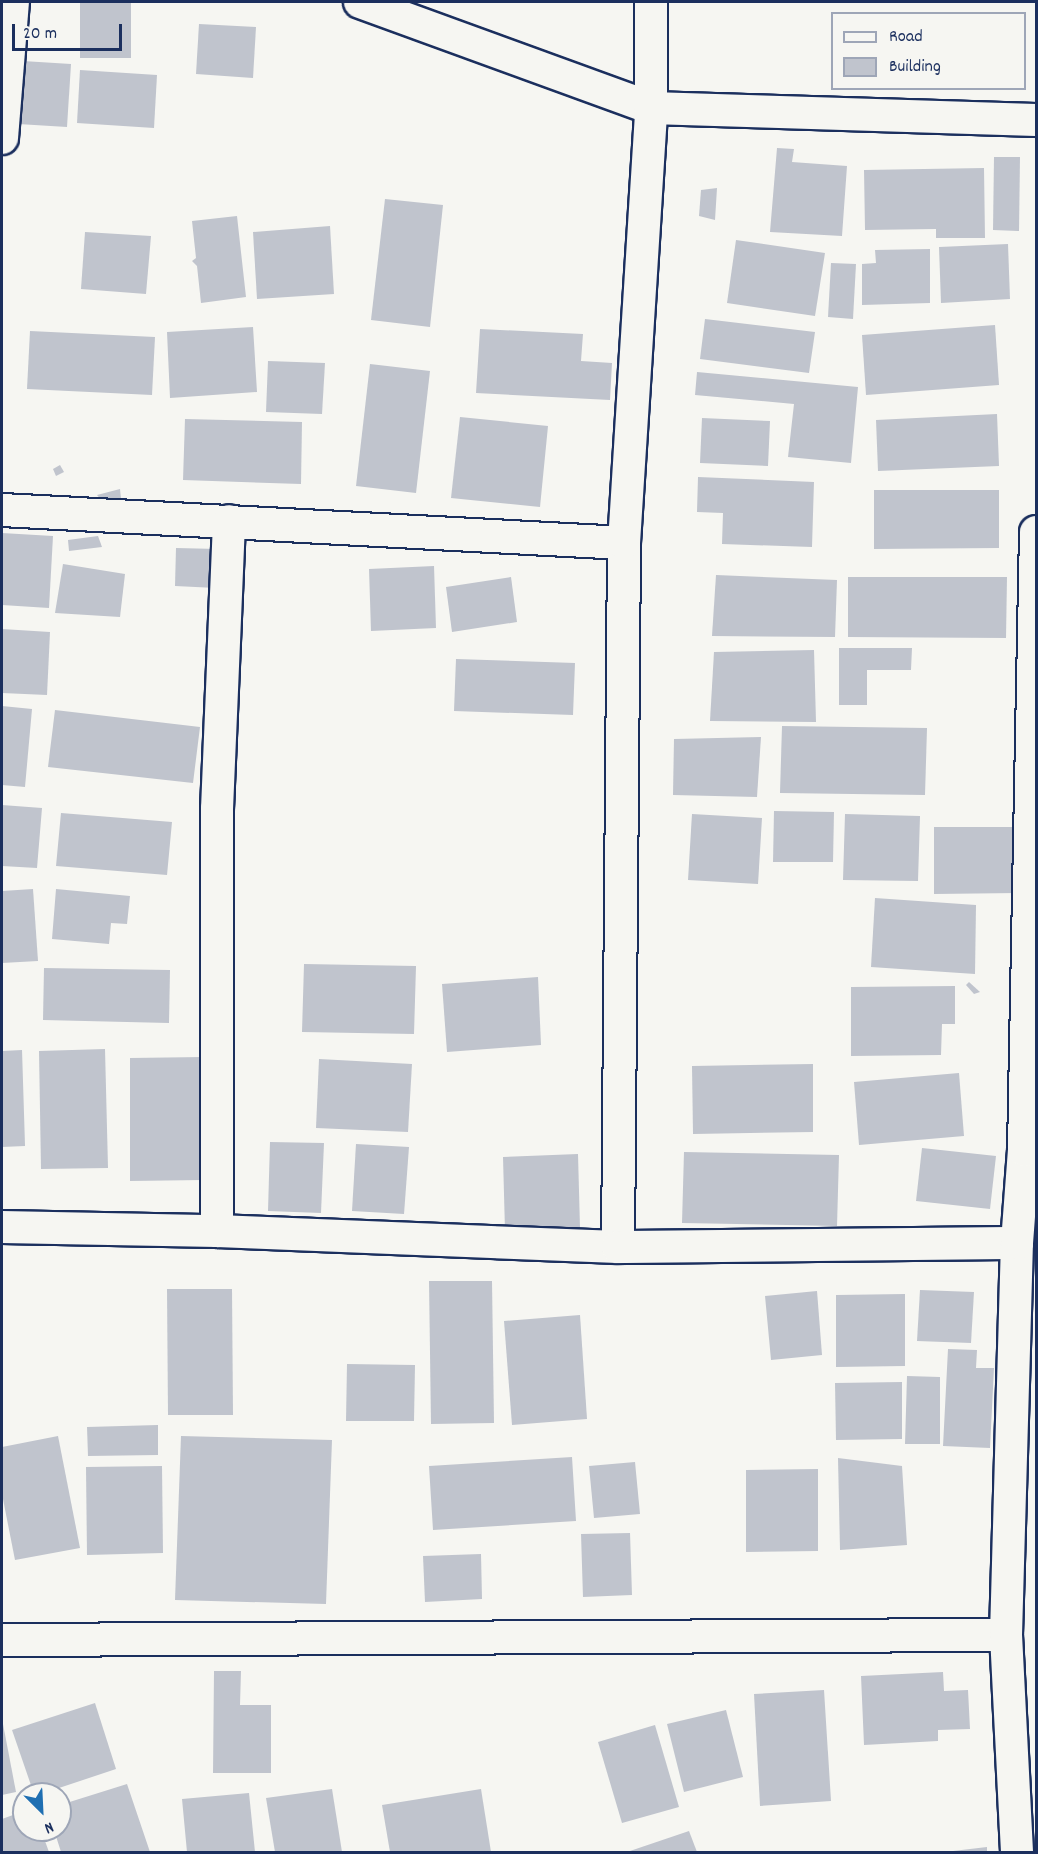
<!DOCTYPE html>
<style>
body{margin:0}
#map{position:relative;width:1038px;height:1854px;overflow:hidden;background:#f6f6f2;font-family:Dekko,sans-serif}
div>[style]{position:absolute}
.building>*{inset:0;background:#c0c4cd}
.roads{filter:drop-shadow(2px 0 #1b2f5e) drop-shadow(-2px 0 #1b2f5e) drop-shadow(0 2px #1b2f5e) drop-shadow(0 -2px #1b2f5e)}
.minor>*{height:32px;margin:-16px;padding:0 16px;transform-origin:16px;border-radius:16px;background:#f6f6f2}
span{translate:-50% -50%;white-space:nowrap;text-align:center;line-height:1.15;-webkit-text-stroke:5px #f6f6f2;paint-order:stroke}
.frame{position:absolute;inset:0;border:3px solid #1b2f5e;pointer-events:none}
.legend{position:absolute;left:831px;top:12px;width:195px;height:78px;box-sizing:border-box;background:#f6f6f2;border:2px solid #9ea6b7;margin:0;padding:8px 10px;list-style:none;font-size:18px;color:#1b2f5e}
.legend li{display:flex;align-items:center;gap:12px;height:30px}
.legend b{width:30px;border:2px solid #9ea6b7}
.north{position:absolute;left:12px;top:1782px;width:60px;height:60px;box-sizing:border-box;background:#f6f6f2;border:2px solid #9ea6b7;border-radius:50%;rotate:156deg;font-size:16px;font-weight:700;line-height:24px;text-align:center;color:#1b2f5e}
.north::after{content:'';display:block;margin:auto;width:21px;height:27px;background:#1f6fb2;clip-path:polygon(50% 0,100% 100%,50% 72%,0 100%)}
.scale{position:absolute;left:12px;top:24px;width:110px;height:27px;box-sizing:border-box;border:3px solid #1b2f5e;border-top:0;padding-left:8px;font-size:18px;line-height:21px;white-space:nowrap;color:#1b2f5e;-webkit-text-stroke:4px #f6f6f2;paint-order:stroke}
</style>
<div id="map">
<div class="building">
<div style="clip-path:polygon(80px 2px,131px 2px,131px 58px,80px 58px)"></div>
<div style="clip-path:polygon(199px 24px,256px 27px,253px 78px,196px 74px)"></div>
<div style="clip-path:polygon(23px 61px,71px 64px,67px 127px,18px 124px)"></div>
<div style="clip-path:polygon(80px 70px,157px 75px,154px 128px,77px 123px)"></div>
<div style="clip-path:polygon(777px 148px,794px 149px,792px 162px,847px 166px,842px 236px,770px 232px)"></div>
<div style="clip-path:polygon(994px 157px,1020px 157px,1019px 231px,993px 230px)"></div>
<div style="clip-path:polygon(984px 168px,985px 238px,936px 238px,936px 229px,865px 230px,864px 170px)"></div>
<div style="clip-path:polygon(717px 188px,715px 220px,699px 216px,701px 190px)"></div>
<div style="clip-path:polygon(385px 199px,443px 205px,430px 327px,371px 320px)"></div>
<div style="clip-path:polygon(237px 216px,246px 297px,201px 303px,197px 266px,192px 261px,196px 258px,192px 221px)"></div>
<div style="clip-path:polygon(330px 226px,334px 294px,257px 299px,253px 232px)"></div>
<div style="clip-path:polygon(85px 232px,151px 236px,146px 294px,81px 289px)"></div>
<div style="clip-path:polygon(736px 240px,825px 253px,815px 316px,727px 303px)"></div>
<div style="clip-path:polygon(1008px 244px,1010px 299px,941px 303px,939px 247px)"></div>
<div style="clip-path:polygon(930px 249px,930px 303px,862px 305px,862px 264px,876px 263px,875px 250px)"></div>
<div style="clip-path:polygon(831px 263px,856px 264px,853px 319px,828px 317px)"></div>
<div style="clip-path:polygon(705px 319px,815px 332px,809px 373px,700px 359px)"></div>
<div style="clip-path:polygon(995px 325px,999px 385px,866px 395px,862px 335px)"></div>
<div style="clip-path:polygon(253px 327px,257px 392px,170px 398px,167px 332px)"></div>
<div style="clip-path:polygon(480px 329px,583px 334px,581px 361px,612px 363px,610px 400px,476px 393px)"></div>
<div style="clip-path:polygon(30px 331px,155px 337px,152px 395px,27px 389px)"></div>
<div style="clip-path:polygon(268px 361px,325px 363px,322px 414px,266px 412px)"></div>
<div style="clip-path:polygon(370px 364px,430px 371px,416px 493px,356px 486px)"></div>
<div style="clip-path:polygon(697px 372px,858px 387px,851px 463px,788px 457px,794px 404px,695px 395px)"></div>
<div style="clip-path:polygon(997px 414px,999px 466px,878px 471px,876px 420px)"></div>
<div style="clip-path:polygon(460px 417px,548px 426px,540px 507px,451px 498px)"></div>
<div style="clip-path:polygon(702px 418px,770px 421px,768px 466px,700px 463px)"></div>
<div style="clip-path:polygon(185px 419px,302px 422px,301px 484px,183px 480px)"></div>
<div style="clip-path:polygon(60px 465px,64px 472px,56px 476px,53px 469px)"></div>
<div style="clip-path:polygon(698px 477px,814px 482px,812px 547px,722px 544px,723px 513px,697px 512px)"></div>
<div style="clip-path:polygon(120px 489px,121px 499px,104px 503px,97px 495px)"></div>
<div style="clip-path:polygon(874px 490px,999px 490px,999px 548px,874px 549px)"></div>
<div style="clip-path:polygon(2px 533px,53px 536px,49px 608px,2px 605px)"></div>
<div style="clip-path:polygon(98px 536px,102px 547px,69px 551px,68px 540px)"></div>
<div style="clip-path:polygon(176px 548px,218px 549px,216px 588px,175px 586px)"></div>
<div style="clip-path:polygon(63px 564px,125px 574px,120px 617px,55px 613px)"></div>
<div style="clip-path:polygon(434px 566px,436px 628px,371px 631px,369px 569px)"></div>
<div style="clip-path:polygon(716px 575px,837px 580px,835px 637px,712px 636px)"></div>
<div style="clip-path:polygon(511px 577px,517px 622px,452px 632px,446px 587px)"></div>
<div style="clip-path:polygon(848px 577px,1007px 577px,1006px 638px,848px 637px)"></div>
<div style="clip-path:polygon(2px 629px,50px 632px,47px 695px,2px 693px)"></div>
<div style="clip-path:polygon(839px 648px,912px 648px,911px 670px,867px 670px,867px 705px,839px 705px)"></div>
<div style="clip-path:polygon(814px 650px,816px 722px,710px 721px,714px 652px)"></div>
<div style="clip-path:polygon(456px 659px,575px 663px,573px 715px,454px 711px)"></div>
<div style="clip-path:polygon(2px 706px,32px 709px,25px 787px,2px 785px)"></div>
<div style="clip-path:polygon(55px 710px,200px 727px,193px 783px,48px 767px)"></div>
<div style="clip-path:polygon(782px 726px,927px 728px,925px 795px,780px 793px)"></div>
<div style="clip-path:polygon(761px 737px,757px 797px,673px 795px,674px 739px)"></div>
<div style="clip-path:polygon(2px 805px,42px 808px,37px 868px,2px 866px)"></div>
<div style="clip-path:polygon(774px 811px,834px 812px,833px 862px,773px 862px)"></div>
<div style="clip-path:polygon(61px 813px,172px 822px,167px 875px,56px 866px)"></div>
<div style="clip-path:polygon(692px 814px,762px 818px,758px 884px,688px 880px)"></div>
<div style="clip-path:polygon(845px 814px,920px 816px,918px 881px,843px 880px)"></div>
<div style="clip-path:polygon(934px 827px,1022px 827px,1022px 893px,934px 894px)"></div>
<div style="clip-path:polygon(33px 889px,38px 961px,2px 963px,2px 891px)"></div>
<div style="clip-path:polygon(56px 889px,130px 896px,127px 924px,111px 923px,109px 944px,52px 939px)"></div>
<div style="clip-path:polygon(875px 898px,976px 905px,975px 974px,871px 967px)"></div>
<div style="clip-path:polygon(304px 964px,416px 966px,414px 1034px,302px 1032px)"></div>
<div style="clip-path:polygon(44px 968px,170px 970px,169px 1023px,43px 1020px)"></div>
<div style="clip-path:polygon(538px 977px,541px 1045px,447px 1052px,442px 984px)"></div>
<div style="clip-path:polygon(969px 982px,980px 992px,974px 994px,966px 985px)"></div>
<div style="clip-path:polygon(955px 986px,955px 1024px,942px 1024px,941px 1055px,851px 1056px,851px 987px)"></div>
<div style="clip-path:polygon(105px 1049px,108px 1168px,41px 1169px,39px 1051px)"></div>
<div style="clip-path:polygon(22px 1050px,25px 1146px,2px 1147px,2px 1051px)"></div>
<div style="clip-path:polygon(203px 1057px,203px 1180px,130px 1181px,130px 1058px)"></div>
<div style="clip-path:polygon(319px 1059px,412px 1064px,408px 1132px,316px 1128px)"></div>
<div style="clip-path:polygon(813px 1064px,813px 1132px,693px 1134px,692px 1066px)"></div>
<div style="clip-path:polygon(959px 1073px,964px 1136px,859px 1145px,854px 1082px)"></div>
<div style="clip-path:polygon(270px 1142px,324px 1143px,321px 1213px,268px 1211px)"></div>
<div style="clip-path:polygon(356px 1144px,409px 1147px,404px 1214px,352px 1211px)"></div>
<div style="clip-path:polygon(922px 1148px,996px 1156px,990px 1209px,916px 1201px)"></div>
<div style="clip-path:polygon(684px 1152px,839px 1155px,837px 1226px,682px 1223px)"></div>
<div style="clip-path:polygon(578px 1154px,580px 1228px,505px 1231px,503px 1157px)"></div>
<div style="clip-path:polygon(429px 1281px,492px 1281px,494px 1423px,431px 1424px)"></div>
<div style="clip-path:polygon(167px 1289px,232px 1289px,233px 1415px,168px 1415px)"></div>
<div style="clip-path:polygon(920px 1290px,974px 1292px,971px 1343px,917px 1341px)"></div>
<div style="clip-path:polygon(817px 1291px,822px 1355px,771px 1360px,765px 1296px)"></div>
<div style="clip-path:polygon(905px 1294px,905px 1366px,836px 1367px,836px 1295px)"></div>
<div style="clip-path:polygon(580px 1315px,587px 1419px,512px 1425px,504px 1321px)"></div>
<div style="clip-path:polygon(948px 1349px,977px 1350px,976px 1368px,994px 1368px,990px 1448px,943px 1446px)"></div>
<div style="clip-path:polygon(347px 1364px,415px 1365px,414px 1421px,346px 1421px)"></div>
<div style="clip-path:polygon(907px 1376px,940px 1377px,940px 1444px,905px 1444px)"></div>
<div style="clip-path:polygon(902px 1382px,902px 1439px,836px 1440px,835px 1383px)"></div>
<div style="clip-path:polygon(158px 1425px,158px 1455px,88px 1456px,87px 1427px)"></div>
<div style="clip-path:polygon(58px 1436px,80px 1548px,15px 1560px,2px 1494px,2px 1447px)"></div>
<div style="clip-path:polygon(181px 1436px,332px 1440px,326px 1604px,175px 1600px)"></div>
<div style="clip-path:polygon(572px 1457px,576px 1521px,433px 1530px,429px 1466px)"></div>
<div style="clip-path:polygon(838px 1458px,902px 1466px,907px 1545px,840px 1550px)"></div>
<div style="clip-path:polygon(635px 1462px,640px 1514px,594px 1518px,589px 1466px)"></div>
<div style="clip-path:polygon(162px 1466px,163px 1553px,87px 1555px,86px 1467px)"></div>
<div style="clip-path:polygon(818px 1469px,818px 1551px,746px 1552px,746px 1470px)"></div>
<div style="clip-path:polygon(630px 1533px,632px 1595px,583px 1597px,581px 1534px)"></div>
<div style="clip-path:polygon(481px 1554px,482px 1599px,425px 1602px,423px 1556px)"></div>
<div style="clip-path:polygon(214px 1671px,241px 1671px,240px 1705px,271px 1705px,271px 1773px,213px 1773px)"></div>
<div style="clip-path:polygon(943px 1672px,944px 1691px,968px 1690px,970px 1729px,938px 1730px,938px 1741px,864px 1745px,861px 1676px)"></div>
<div style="clip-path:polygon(824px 1690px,831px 1801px,760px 1806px,754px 1694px)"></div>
<div style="clip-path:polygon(95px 1703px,116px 1769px,41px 1794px,34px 1794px,12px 1730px)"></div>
<div style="clip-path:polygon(726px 1710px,743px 1777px,684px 1792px,667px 1724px)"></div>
<div style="clip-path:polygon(3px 1724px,16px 1792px,2px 1795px,2px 1724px)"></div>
<div style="clip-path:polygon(655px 1725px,679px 1807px,622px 1823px,598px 1742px)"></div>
<div style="clip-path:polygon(127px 1784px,150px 1852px,61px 1852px,54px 1830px,60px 1830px,60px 1805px)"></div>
<div style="clip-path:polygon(332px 1789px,342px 1852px,275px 1852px,266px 1798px)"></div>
<div style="clip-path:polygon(481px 1789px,491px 1852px,390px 1852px,382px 1805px)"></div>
<div style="clip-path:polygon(249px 1793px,255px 1852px,187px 1852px,182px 1799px)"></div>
<div style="clip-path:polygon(24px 1811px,24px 1830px,41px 1830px,49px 1852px,2px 1852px,2px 1819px)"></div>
<div style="clip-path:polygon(689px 1831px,697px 1852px,627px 1852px)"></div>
<div style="clip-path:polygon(987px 1847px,987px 1852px,953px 1852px,953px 1851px)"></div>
</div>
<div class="roads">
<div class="minor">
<div style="left:360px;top:2px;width:310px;rotate:20deg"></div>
<div style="left:651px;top:108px;width:385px;rotate:1.8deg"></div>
<div style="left:2px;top:138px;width:136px;rotate:-85.4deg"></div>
<div style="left:2px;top:510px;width:623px;rotate:3.04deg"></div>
<div style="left:2px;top:1227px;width:215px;rotate:1.1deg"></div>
<div style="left:217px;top:1231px;width:401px;rotate:2.3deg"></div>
<div style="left:618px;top:1247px;width:704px;rotate:-89.51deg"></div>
<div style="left:624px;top:543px;width:436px;rotate:-86.4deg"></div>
<div style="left:651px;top:108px;width:106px;rotate:-90deg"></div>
<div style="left:217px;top:1231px;width:422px;rotate:-90deg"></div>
<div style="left:217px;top:809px;width:288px;rotate:-87.6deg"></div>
<div style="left:618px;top:1247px;width:399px;rotate:-0.6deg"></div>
<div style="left:2px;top:1640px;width:1004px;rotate:-0.29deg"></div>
<div style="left:1017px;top:1852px;width:217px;rotate:-92.9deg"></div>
<div style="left:1006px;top:1635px;width:392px;rotate:-88.4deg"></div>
<div style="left:1017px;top:1243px;width:93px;rotate:-85.7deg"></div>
<div style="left:1024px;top:1150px;width:618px;rotate:-88.89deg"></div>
</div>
</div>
<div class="frame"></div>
<ul class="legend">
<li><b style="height:8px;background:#f6f6f2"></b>Road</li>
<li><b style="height:16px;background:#c0c4cd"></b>Building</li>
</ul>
<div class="north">N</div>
<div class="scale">20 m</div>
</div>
